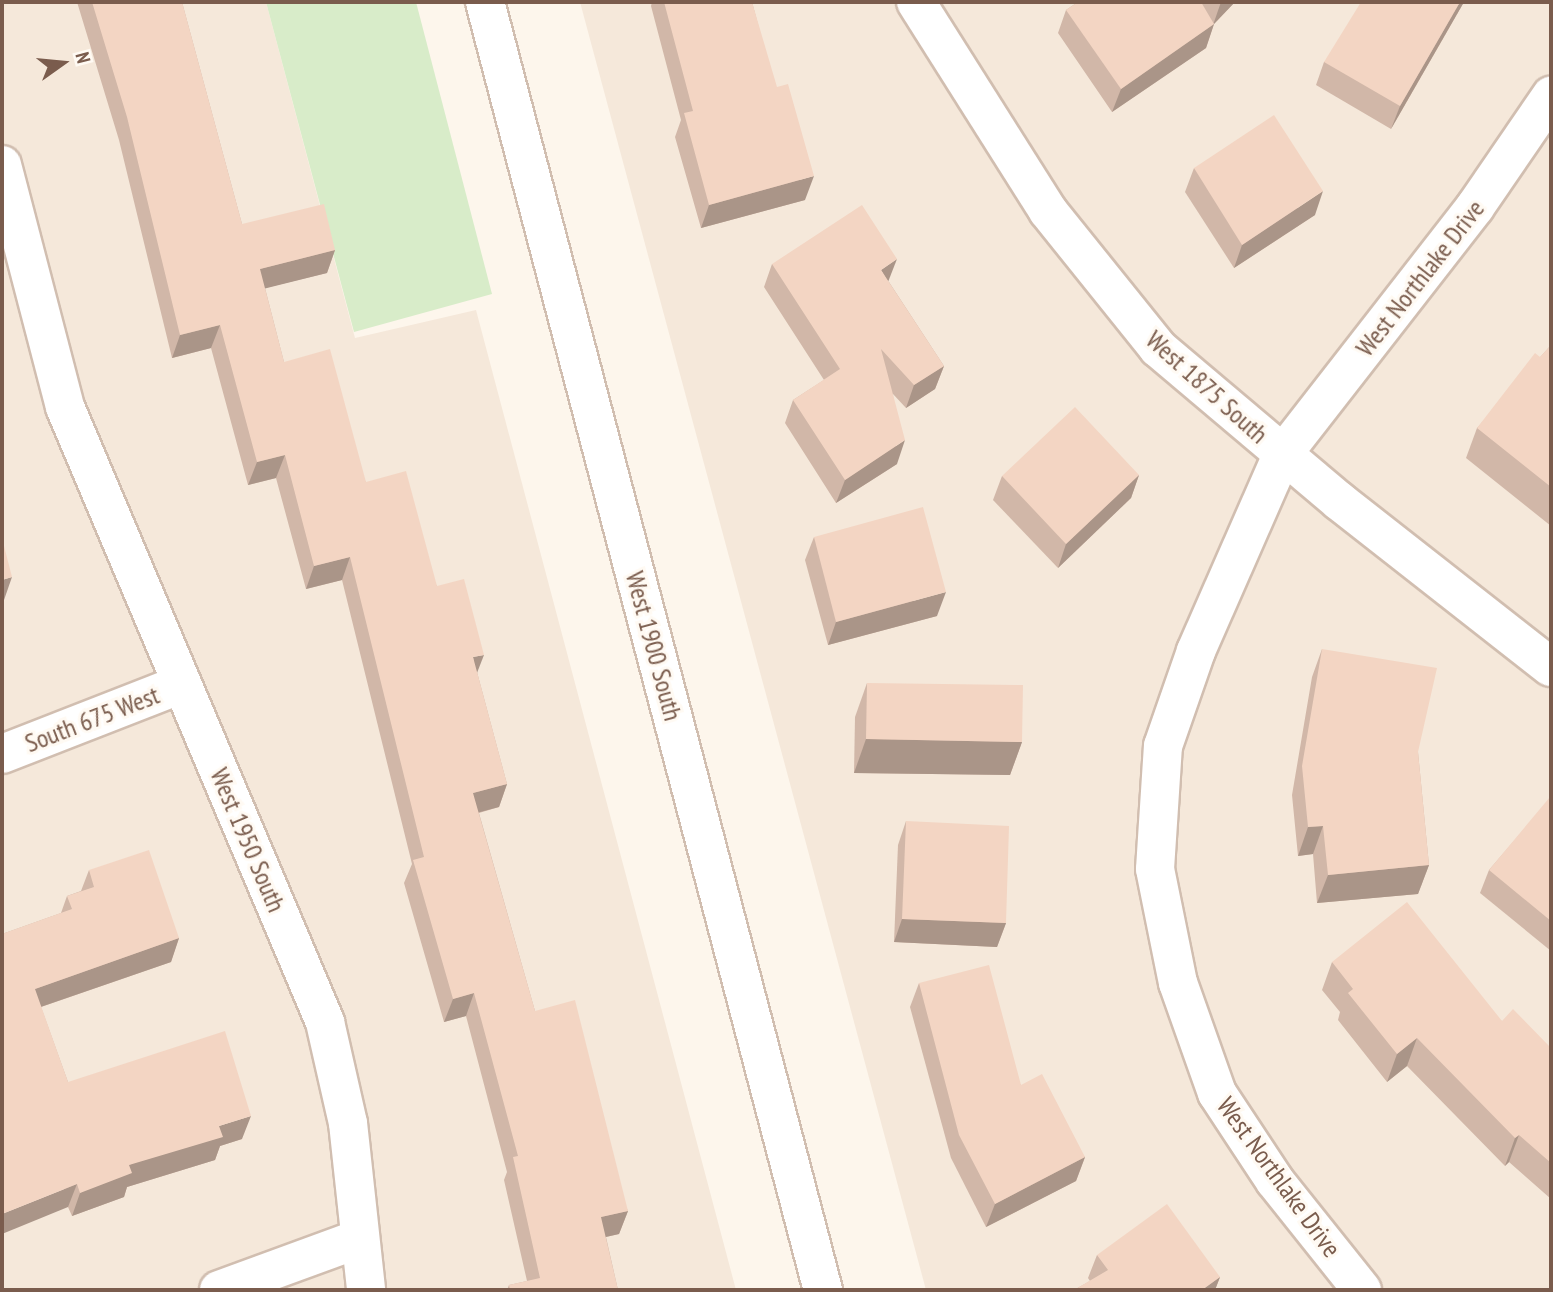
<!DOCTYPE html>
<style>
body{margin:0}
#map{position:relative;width:1553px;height:1292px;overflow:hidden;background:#fdf6ec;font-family:"PT Sans Narrow",sans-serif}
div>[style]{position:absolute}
.residential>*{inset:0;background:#f5e8da}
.green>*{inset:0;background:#d8ecc9}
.roads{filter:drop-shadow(2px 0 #d1beb0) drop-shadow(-2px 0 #d1beb0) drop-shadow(0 2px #d1beb0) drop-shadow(0 -2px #d1beb0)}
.street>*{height:38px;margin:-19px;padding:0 19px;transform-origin:19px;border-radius:19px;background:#fff}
.secondary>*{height:38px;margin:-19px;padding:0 19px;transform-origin:19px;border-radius:19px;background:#fff}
.wall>*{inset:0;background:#d1b7a8}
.shaded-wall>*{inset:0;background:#aa9588}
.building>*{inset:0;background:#f3d5c3}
span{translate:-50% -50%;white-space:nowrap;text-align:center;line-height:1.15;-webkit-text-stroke:6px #fffaf3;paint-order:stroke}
.street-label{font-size:26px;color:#7a5c4d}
.frame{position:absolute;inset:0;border:4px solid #7a5c4d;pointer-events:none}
.north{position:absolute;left:28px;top:28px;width:70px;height:70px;-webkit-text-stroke:5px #fffaf3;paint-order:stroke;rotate:75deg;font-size:19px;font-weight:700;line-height:28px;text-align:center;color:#7a5c4d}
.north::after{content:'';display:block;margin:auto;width:24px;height:32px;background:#7a5c4d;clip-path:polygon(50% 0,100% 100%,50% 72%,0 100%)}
</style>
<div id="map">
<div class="residential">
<div style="clip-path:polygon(2px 2px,266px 2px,355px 338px,476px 310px,736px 1290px,2px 1290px)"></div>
<div style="clip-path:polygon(580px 2px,1551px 2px,1551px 1290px,926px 1290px)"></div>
</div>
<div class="green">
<div style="clip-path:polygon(266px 2px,416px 2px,492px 294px,354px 332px)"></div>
</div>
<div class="roads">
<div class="street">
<div style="left:916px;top:2px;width:247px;rotate:57.7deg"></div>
<div style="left:1048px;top:211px;width:176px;rotate:51.2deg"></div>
<div style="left:1158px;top:348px;width:237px;rotate:40.2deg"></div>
<div style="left:1339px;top:501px;width:269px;rotate:38.1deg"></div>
<div style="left:2px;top:165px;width:250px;rotate:75.4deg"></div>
<div style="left:65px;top:407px;width:668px;rotate:67.08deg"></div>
<div style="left:325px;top:1022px;width:104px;rotate:77.2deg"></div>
<div style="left:348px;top:1123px;width:168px;rotate:83.8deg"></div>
<div style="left:2px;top:754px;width:193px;rotate:-21.3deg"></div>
<div style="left:219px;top:1290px;width:148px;rotate:-20.1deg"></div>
<div style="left:1362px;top:1290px;width:139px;rotate:-128.6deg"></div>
<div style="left:1275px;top:1181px;width:105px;rotate:-123.4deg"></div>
<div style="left:1217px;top:1093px;width:117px;rotate:-109.5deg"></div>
<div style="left:1178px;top:983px;width:116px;rotate:-101.4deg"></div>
<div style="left:1155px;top:869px;width:123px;rotate:-86.3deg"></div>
<div style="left:1163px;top:746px;width:101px;rotate:-70.8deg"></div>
<div style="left:1196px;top:651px;width:214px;rotate:-66.3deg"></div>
<div style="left:1282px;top:455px;width:314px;rotate:-52.1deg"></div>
<div style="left:1475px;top:207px;width:135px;rotate:-55.6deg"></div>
</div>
<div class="secondary">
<div style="left:485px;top:2px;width:1332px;rotate:75.3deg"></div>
</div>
</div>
<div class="wall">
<div style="clip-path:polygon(77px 2px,182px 2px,242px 224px,335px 250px,327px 273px,265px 288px,284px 362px,437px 586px,477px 672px,507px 784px,499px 807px,479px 813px,535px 1011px,628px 1211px,619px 1234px,606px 1237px,618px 1290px,507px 1290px,509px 1285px,527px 1281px,504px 1180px,507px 1172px,466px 1016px,444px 1022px,404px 883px,412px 864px,342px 580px,306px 589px,276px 478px,248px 485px,211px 348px,172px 358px,119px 140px)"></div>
<div style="clip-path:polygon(652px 2px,752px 2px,805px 200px,701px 228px,675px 137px,681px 120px,651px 6px)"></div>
<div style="clip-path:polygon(1078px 2px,1235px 2px,1214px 24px,1206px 48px,1112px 112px,1058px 33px,1066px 10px)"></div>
<div style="clip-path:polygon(1464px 2px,1391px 129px,1316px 85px,1324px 62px)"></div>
<div style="clip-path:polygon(1194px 168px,1315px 215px,1234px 268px,1185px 192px)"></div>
<div style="clip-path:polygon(772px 264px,889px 282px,944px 366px,935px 389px,906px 408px,893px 394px,897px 464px,836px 503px,785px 423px,793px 400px,824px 380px,764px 287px)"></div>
<div style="clip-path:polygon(1551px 345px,1551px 526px,1466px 458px,1477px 428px)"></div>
<div style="clip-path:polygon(1139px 475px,1131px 498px,1058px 568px,993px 500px,1002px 476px)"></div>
<div style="clip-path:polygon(814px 537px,937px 616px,828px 645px,805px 560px)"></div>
<div style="clip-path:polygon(1322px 649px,1418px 752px,1429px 865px,1418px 894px,1317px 903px,1313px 854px,1298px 856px,1292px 795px,1312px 677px)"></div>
<div style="clip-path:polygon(867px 683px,1022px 742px,1010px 775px,854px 773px,855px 717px)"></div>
<div style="clip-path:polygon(1551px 798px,1551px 951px,1480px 893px,1489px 870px)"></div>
<div style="clip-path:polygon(906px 821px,1006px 923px,997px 947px,894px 942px,898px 845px)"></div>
<div style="clip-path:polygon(89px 870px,179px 938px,171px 962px,41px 1007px,68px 1082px,242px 1139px,220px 1146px,215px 1160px,127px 1187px,124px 1197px,72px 1216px,68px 1207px,2px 934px,61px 913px,67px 896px,81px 891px)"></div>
<div style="clip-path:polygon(1332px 962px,1502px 1021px,1551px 1048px,1551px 1199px,1509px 1162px,1505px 1166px,1407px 1066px,1387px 1082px,1338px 1020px,1340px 1012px,1322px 990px)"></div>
<div style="clip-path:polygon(919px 983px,1021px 1085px,1085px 1157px,1076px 1181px,986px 1227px,951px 1158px,910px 1007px)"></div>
<div style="clip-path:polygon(1097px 1255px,1220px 1277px,1215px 1290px,1074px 1290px,1090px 1281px,1088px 1278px)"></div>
</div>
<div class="shaded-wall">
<div style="clip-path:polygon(1221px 2px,1235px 2px,1213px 25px)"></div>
<div style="clip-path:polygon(1460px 2px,1464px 2px,1391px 129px,1400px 106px)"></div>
<div style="clip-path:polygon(1214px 24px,1206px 48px,1112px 112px,1121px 89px)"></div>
<div style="clip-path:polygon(814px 176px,805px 200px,701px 228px,709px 205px)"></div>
<div style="clip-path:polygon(1323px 191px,1315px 215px,1234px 268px,1242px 245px)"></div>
<div style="clip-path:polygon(335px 250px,327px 273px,251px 292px,260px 269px)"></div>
<div style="clip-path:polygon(897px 259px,888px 282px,881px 270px)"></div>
<div style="clip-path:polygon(220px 325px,211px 348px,172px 358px,180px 335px)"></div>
<div style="clip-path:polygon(944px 366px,935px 389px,906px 408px,914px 385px)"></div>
<div style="clip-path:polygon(905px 440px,897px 464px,836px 503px,845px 480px)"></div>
<div style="clip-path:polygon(285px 455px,276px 478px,248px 485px,257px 462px)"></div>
<div style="clip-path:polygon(1139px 475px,1131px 498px,1058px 568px,1066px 544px)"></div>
<div style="clip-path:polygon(350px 557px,342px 580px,306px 589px,314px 566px)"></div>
<div style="clip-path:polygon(12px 577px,4px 600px,2px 601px,2px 580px)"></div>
<div style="clip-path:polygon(946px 592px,937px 616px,828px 645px,836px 622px)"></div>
<div style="clip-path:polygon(484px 655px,475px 678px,473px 657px)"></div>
<div style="clip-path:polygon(866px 739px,1022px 742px,1010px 775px,854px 773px)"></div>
<div style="clip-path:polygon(507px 784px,499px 807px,465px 816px,473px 793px)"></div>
<div style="clip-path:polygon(1323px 826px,1313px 854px,1298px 856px,1308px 827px)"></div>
<div style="clip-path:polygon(1429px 865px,1418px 894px,1317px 903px,1328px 875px)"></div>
<div style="clip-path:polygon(902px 919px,1006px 923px,997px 947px,894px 942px)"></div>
<div style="clip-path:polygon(179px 938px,171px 962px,26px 1012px,35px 989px)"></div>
<div style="clip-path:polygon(474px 993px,466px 1016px,444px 1022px,453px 999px)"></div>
<div style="clip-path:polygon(1417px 1038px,1407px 1066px,1387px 1082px,1397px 1054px)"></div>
<div style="clip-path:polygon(251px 1116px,242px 1139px,220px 1146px,215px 1160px,127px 1187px,124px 1197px,72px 1216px,80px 1193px,129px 1165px,219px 1126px)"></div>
<div style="clip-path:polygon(1519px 1135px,1509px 1162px,1505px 1166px,1515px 1138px)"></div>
<div style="clip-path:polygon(1085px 1157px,1076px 1181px,986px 1227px,995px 1204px)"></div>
<div style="clip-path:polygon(77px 1184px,68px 1207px,2px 1234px,2px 1214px)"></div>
<div style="clip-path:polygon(628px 1211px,619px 1234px,592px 1240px,601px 1217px)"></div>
<div style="clip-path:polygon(1220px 1277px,1215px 1290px,1202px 1290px)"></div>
</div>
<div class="building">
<div style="clip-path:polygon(92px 2px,182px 2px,242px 224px,324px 204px,335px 250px,260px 269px,284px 362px,330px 349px,366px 482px,406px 471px,437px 586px,464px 579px,484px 655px,473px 657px,507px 784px,473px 793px,535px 1011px,575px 1000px,628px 1211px,601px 1217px,618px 1290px,510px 1290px,509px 1285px,540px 1278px,513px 1157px,518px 1156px,474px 993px,453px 999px,413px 860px,424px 857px,350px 557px,314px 566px,285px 455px,257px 462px,220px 325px,180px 335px,127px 117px)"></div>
<div style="clip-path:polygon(664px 2px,752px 2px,777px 87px,788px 84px,814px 176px,709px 205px,684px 113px,693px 111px)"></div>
<div style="clip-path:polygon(1078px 2px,1201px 2px,1214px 24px,1121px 89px,1066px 10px)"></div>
<div style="clip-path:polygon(1361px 2px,1460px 2px,1400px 106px,1324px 62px)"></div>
<div style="clip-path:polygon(1274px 115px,1323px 191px,1242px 245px,1194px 168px)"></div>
<div style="clip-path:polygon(862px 205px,897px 259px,881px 270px,944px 366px,914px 385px,881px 349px,905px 440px,845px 480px,793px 400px,840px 369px,772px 264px)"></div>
<div style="clip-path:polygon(1551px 345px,1551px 487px,1477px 428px,1535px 353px,1540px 357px)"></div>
<div style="clip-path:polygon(1075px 407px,1139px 475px,1066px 544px,1002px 476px)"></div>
<div style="clip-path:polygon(923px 507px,946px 592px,836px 622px,814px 537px)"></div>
<div style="clip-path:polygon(2px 538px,12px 577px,2px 580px)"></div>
<div style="clip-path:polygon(1322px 649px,1437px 668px,1418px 752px,1429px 865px,1328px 875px,1323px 826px,1308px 827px,1302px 766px)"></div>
<div style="clip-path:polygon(867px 683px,1023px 685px,1022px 742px,866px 739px)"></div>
<div style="clip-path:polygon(1550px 797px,1551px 798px,1551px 921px,1489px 870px)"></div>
<div style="clip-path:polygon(906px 821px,1009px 826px,1006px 923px,902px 919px)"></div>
<div style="clip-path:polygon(149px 850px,179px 938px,35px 989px,68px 1082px,225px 1031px,251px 1116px,219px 1126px,223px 1137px,129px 1165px,132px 1173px,80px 1193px,77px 1184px,2px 1214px,2px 934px,72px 909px,67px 896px,94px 887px,89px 870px)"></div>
<div style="clip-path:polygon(1407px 902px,1502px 1021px,1513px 1009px,1551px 1048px,1551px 1163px,1519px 1135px,1515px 1138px,1417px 1038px,1397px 1054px,1348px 993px,1353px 989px,1332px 962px)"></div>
<div style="clip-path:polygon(989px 965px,1021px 1085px,1042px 1074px,1085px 1157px,995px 1204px,959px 1135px,919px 983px)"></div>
<div style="clip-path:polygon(1167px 1204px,1220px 1277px,1202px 1290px,1074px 1290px,1108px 1270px,1097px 1255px)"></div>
</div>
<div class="street-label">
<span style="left:1420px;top:278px;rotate:-52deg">West Northlake Drive</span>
<span style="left:1207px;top:387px;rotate:42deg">West 1875 South</span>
<span style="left:654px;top:646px;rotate:75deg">West 1900 South</span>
<span style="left:92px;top:719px;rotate:-21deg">South 675 West</span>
<span style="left:248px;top:840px;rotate:67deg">West 1950 South</span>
<span style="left:1279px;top:1177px;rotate:54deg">West Northlake Drive</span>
</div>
<div class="frame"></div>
<div class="north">N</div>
</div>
